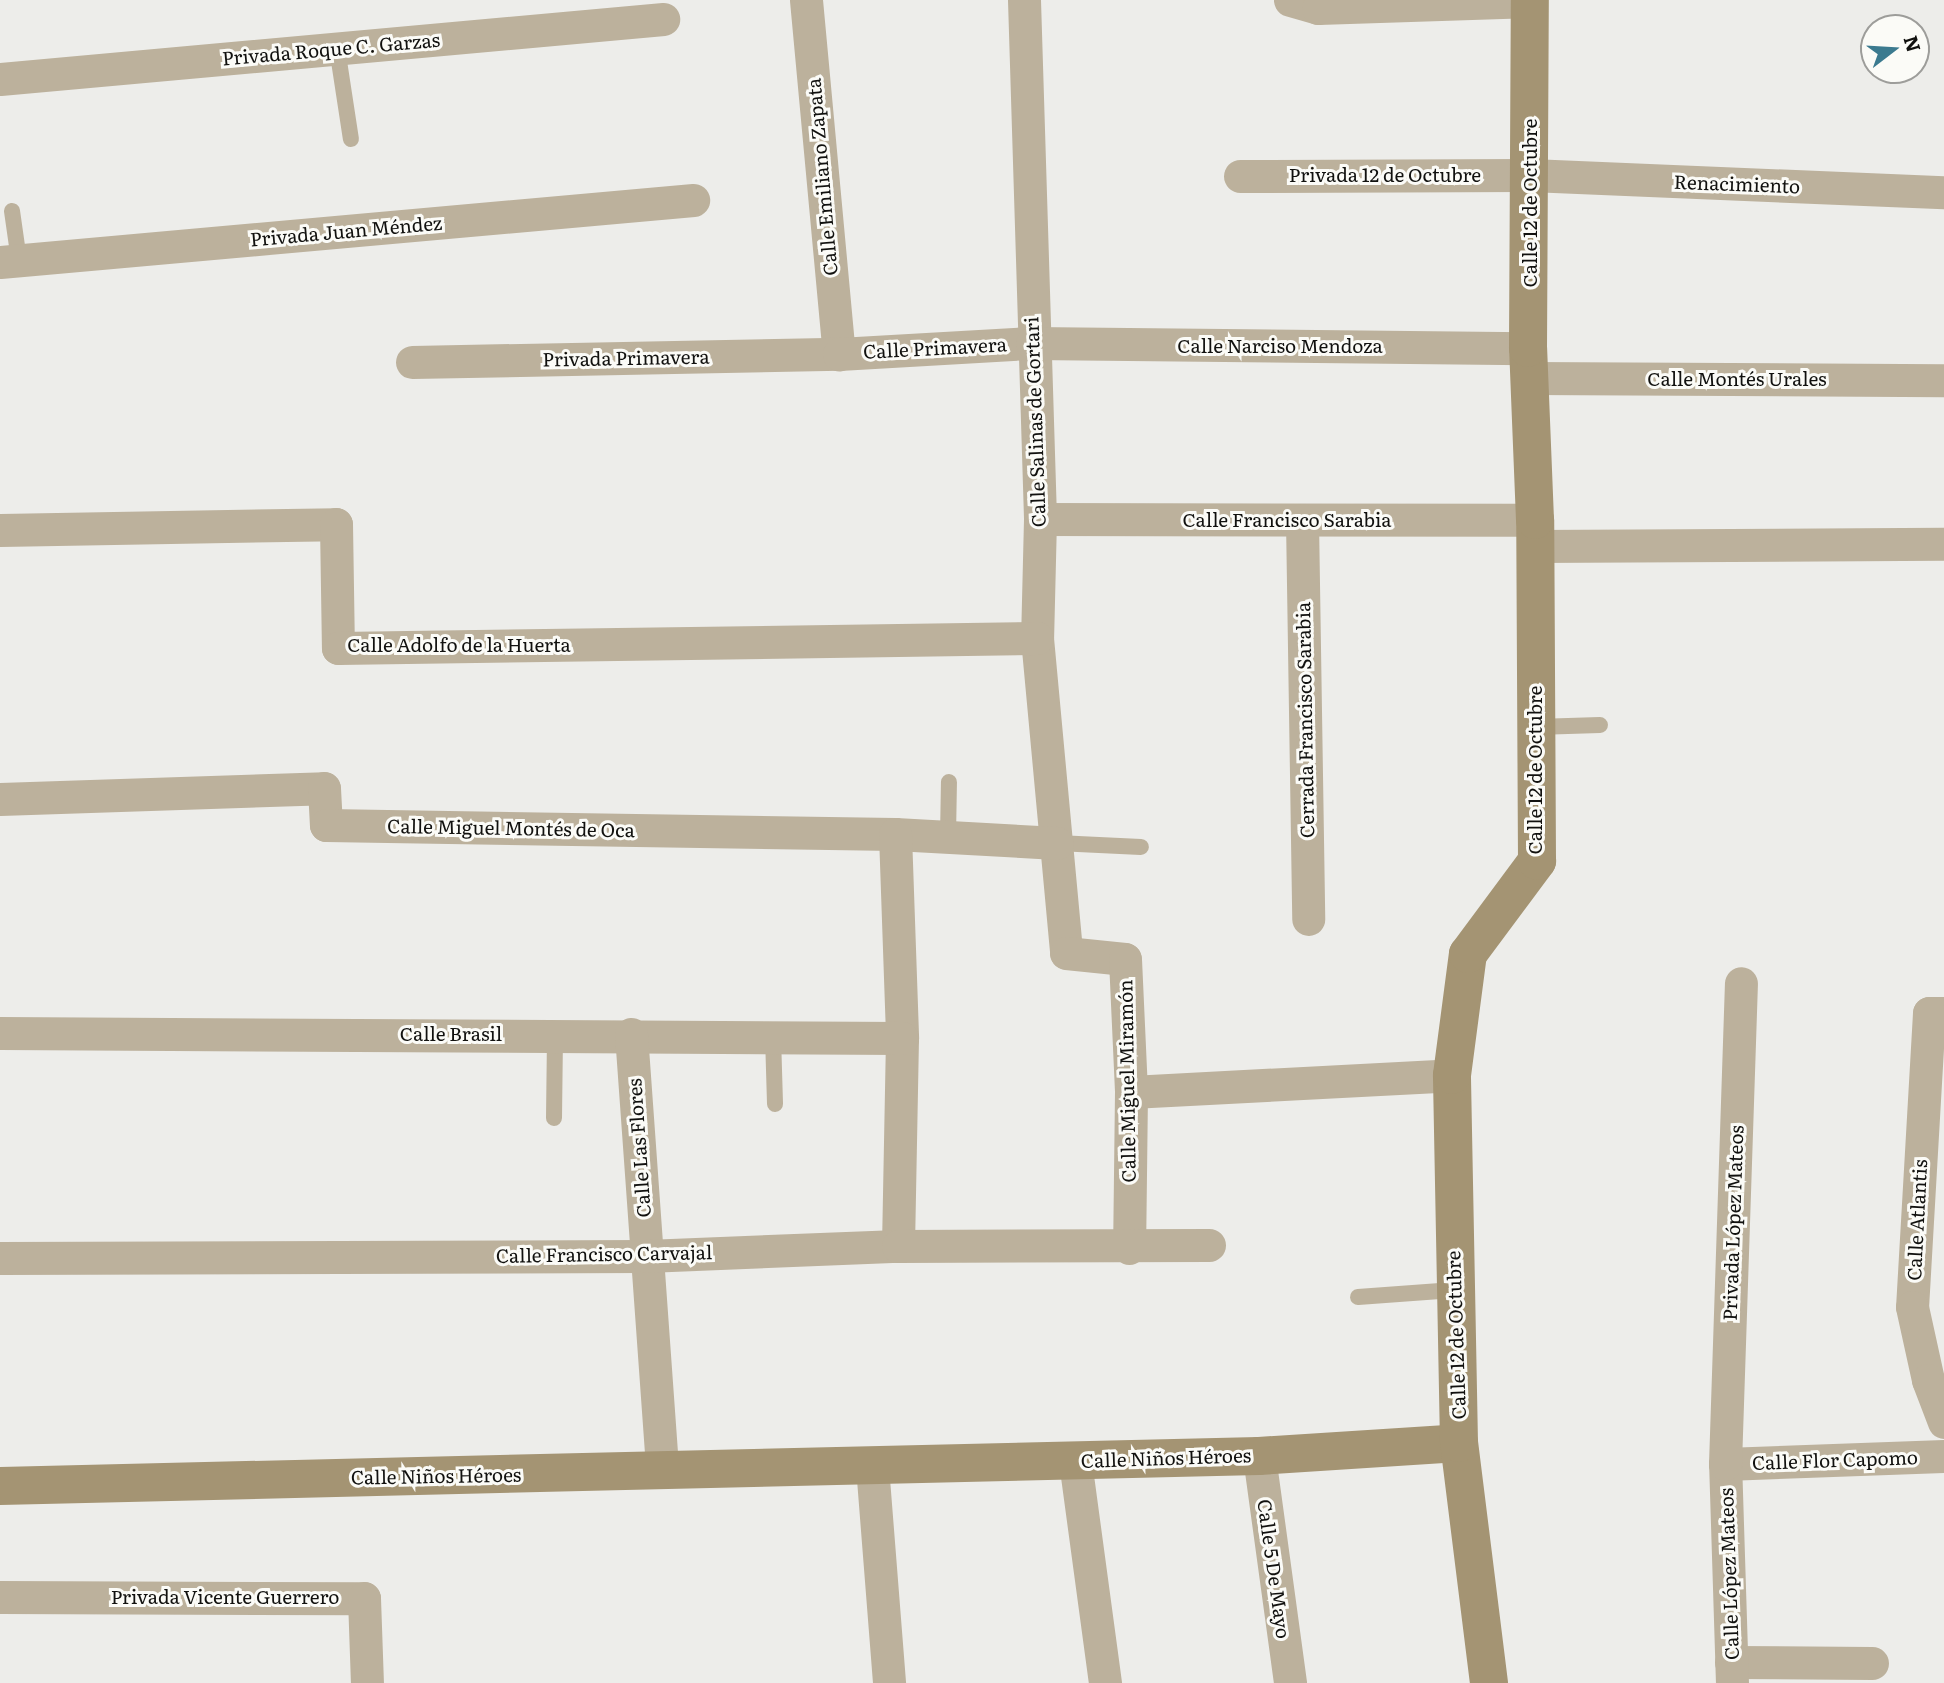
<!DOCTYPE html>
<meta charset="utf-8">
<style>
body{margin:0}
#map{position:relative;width:1944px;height:1683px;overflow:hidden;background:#ededea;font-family:Literata,serif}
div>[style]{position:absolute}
.lane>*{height:16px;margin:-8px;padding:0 8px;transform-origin:8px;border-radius:8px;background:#bcb19c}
.street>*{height:33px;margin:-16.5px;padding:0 16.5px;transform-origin:16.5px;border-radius:16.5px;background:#bcb19c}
.secondary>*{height:38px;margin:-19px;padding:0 19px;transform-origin:19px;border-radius:19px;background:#a49473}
span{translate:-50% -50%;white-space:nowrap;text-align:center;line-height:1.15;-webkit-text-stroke:6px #fbfbf7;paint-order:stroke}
.street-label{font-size:19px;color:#11110f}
.north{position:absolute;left:1860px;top:14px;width:70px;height:70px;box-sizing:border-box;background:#fbfbf7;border:2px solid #9d9d9a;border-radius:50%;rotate:73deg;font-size:19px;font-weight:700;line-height:28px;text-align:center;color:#11110f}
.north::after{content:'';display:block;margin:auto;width:24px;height:32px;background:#3b7a8f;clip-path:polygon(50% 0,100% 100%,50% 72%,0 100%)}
</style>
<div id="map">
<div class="lane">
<div style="left:337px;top:48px;width:92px;rotate:81.3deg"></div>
<div style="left:12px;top:211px;width:49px;rotate:81.9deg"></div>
<div style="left:1536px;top:727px;width:64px;rotate:-1.8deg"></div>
<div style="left:948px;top:837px;width:55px;rotate:-89deg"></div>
<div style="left:1057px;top:843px;width:84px;rotate:2.7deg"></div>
<div style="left:773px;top:1036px;width:68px;rotate:88.3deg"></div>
<div style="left:554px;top:1118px;width:83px;rotate:-89.3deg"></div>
<div style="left:1358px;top:1297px;width:96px;rotate:-4.2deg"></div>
</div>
<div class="street">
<div style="left:806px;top:0;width:356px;rotate:84.7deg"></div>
<div style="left:1024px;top:0;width:519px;rotate:88.23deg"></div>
<div style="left:1040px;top:519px;width:119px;rotate:91.4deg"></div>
<div style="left:1037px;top:638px;width:316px;rotate:84.7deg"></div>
<div style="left:1066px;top:953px;width:59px;rotate:5.8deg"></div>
<div style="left:1125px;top:959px;width:133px;rotate:87.4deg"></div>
<div style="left:1131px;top:1092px;width:156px;rotate:90.7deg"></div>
<div style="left:1290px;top:0;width:29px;rotate:16deg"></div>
<div style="left:1318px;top:8px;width:212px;rotate:-1.9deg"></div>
<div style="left:0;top:79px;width:666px;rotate:-5.17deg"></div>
<div style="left:1240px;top:176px;width:290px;rotate:-0.2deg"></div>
<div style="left:1530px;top:175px;width:414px;rotate:2.4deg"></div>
<div style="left:0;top:262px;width:696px;rotate:-5.11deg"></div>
<div style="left:412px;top:362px;width:427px;rotate:-1.1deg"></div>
<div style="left:839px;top:354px;width:193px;rotate:-3.3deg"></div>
<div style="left:1032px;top:343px;width:496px;rotate:0.6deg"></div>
<div style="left:1529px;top:378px;width:415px;rotate:0.3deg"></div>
<div style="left:1040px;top:519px;width:495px;rotate:0.1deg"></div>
<div style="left:1302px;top:520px;width:399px;rotate:89.1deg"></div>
<div style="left:0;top:530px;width:336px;rotate:-1deg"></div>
<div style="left:336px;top:524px;width:124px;rotate:89.1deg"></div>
<div style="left:338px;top:648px;width:699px;rotate:-0.82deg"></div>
<div style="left:1534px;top:546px;width:410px;rotate:-0.3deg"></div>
<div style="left:0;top:799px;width:324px;rotate:-1.9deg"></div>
<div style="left:324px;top:788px;width:37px;rotate:87deg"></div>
<div style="left:326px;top:825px;width:569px;rotate:0.91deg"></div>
<div style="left:895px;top:834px;width:162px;rotate:3.2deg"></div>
<div style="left:895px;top:834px;width:204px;rotate:88deg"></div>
<div style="left:902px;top:1038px;width:208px;rotate:91.1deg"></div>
<div style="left:1944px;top:1013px;width:15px;rotate:180deg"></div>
<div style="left:1929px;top:1013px;width:294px;rotate:93.3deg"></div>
<div style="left:1912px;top:1307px;width:75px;rotate:77.6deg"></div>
<div style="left:1928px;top:1380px;width:45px;rotate:69.1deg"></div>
<div style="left:0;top:1033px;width:902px;rotate:0.32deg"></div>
<div style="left:631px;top:1034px;width:438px;rotate:85.9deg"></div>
<div style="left:1131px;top:1092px;width:321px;rotate:-3deg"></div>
<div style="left:0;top:1258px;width:646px;rotate:-0.18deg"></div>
<div style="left:646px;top:1256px;width:252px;rotate:-2.3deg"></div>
<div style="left:898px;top:1246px;width:311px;rotate:-0.2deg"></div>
<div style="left:1259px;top:1456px;width:229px;rotate:82.2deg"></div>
<div style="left:1075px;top:1461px;width:224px;rotate:82.3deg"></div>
<div style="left:1725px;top:1464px;width:219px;rotate:-2.1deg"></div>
<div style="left:872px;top:1466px;width:218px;rotate:85.5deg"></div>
<div style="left:0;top:1597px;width:364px;rotate:0.2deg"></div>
<div style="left:364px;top:1598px;width:85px;rotate:88deg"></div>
<div style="left:1731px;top:1662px;width:141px;rotate:0.4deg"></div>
<div style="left:1732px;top:1683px;width:219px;rotate:-91.8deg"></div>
<div style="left:1725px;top:1464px;width:481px;rotate:-88.1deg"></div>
</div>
<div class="secondary">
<div style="left:0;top:1486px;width:1259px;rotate:-1.37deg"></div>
<div style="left:1259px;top:1456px;width:200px;rotate:-3.7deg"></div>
<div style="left:1489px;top:1683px;width:242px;rotate:-97.1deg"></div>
<div style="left:1459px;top:1443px;width:368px;rotate:-91.1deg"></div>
<div style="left:1452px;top:1075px;width:122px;rotate:-82.5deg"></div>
<div style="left:1468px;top:954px;width:116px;rotate:-53.4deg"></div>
<div style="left:1537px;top:861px;width:341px;rotate:-90.3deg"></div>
<div style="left:1535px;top:520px;width:172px;rotate:-92.3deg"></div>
<div style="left:1528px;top:348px;width:348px;rotate:-89.7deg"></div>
</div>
<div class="street-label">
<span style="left:331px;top:49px;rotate:-5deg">Privada Roque C. Garzas</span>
<span style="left:1385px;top:175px">Privada 12 de Octubre</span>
<span style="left:822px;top:177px;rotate:-95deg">Calle Emiliano Zapata</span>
<span style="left:1737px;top:184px;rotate:2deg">Renacimiento</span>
<span style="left:1530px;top:203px;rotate:-90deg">Calle 12 de Octubre</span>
<span style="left:346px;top:231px;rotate:-5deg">Privada Juan Méndez</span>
<span style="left:1280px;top:346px">Calle Narciso Mendoza</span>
<span style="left:935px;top:348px;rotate:-3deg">Calle Primavera</span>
<span style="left:626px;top:358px;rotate:-1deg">Privada Primavera</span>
<span style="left:1737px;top:379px">Calle Montés Urales</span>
<span style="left:1035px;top:422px;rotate:-92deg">Calle Salinas de Gortari</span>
<span style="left:1287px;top:520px">Calle Francisco Sarabia</span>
<span style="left:459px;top:645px">Calle Adolfo de la Huerta</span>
<span style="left:1305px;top:720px;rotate:-91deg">Cerrada Francisco Sarabia</span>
<span style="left:1535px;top:770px;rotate:-90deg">Calle 12 de Octubre</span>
<span style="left:511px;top:828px;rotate:1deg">Calle Miguel Montés de Oca</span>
<span style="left:451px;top:1034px">Calle Brasil</span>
<span style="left:1127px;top:1081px;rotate:-91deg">Calle Miguel Miramón</span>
<span style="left:639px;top:1148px;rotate:-94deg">Calle Las Flores</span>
<span style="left:1917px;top:1220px;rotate:-87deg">Calle Atlantis</span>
<span style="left:1733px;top:1223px;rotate:-88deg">Privada López Mateos</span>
<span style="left:604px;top:1254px;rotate:-1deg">Calle Francisco Carvajal</span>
<span style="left:1456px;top:1335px;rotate:-92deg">Calle 12 de Octubre</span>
<span style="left:1166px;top:1458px;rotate:-2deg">Calle Niños Héroes</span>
<span style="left:1835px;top:1460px;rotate:-2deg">Calle Flor Capomo</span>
<span style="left:436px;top:1476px;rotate:-1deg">Calle Niños Héroes</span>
<span style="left:1274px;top:1569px;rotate:82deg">Calle 5 De Mayo</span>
<span style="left:1729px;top:1574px;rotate:-92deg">Calle López Mateos</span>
<span style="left:225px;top:1597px">Privada Vicente Guerrero</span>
</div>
<div class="north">N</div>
</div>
